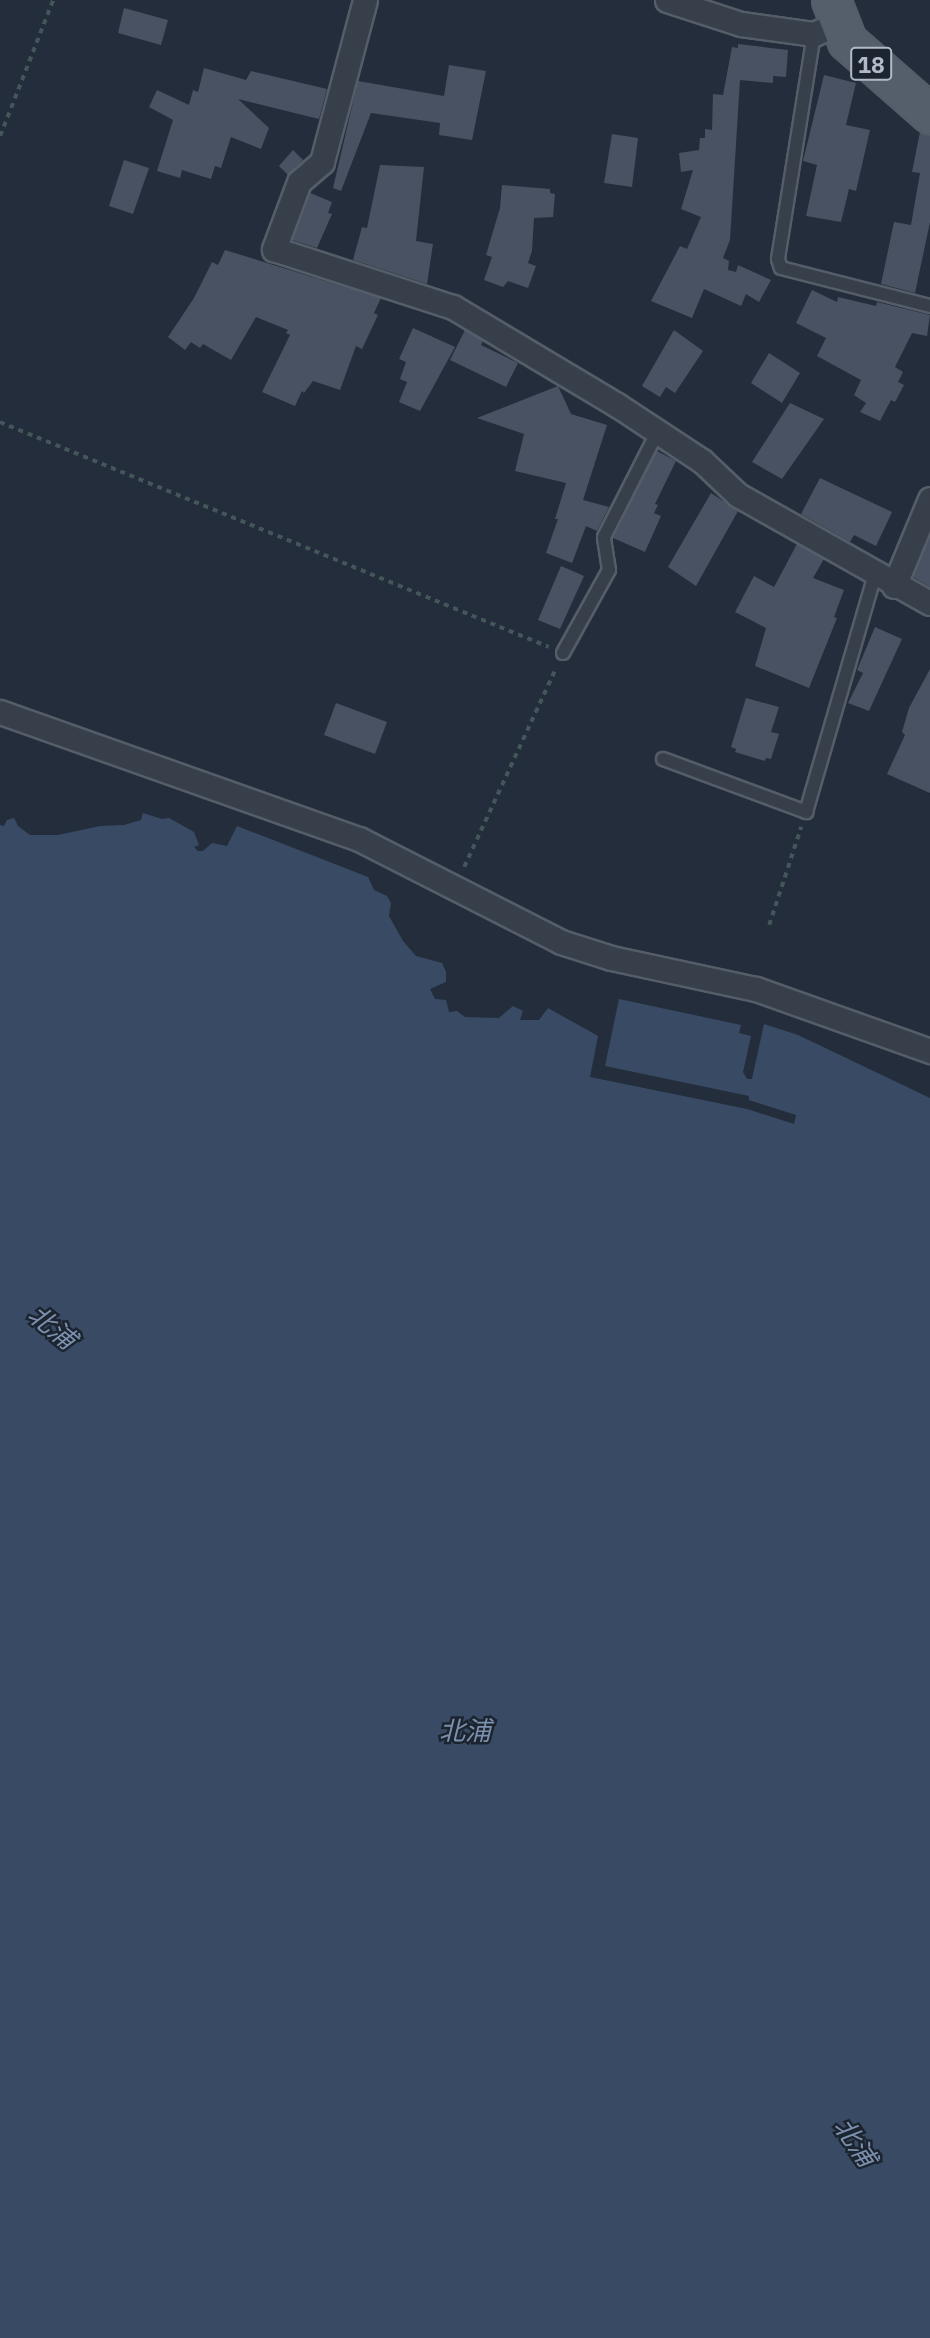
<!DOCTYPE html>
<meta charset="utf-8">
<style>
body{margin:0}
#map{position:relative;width:930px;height:2338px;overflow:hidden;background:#242d3b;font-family:"IBM Plex Sans","Noto Sans JP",sans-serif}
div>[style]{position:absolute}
.water>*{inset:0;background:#394b64}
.building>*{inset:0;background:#485262}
.path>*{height:3.5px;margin-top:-1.75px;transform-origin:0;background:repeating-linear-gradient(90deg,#435659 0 5px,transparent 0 10px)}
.roads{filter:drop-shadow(2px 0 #555d69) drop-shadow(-2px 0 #555d69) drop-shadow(0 2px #555d69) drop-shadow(0 -2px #555d69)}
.service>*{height:12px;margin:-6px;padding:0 6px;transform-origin:6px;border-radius:6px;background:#373f4b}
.minor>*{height:23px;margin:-11.5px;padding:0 11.5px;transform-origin:11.5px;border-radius:11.5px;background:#373f4b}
.primary>*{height:37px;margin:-18.5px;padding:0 18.5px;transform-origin:18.5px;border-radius:18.5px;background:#555e6b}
span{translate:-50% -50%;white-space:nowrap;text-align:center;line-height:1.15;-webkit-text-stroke:5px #1c2430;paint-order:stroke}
.shield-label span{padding:2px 5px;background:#1c2430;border:2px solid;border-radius:5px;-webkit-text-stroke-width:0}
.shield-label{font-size:23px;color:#b3bac7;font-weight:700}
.water-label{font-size:26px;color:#7c90ae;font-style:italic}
</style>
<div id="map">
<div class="water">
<div style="clip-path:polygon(143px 813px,162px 819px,169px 818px,194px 832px,199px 845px,194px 847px,198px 851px,203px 851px,212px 843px,227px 846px,237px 826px,368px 877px,374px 890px,387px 896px,391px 903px,389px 916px,403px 941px,416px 956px,442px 963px,446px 972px,446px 982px,430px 989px,435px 999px,446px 1000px,449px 1012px,457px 1011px,465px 1017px,499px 1018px,513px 1006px,523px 1011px,520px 1020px,539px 1020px,548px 1008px,598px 1036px,590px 1077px,747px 1109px,794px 1124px,796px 1115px,749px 1100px,749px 1096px,605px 1066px,619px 999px,741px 1025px,739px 1033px,751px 1036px,743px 1072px,747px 1079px,752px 1079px,764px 1024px,798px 1035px,930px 1098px,930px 2338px,0 2338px,0 825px,4px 826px,7px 820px,14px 818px,18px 826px,30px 835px,58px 835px,100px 826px,124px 825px,141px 820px)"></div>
</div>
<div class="building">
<div style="clip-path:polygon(124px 8px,168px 20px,161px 45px,118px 33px)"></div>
<div style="clip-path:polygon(738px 44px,788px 50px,786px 77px,773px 76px,773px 83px,740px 80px,730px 240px,723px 258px,729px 261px,728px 270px,736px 272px,738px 265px,771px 280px,759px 302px,746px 294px,741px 306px,704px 289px,692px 318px,651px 301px,680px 246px,687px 249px,701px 217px,681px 209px,693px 170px,681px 172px,679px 153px,699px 150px,700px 138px,705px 138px,705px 129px,712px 130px,713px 94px,723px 95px,732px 47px,738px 48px)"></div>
<div style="clip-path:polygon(449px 65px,486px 71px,472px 140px,439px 135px,440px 123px,371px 113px,341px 191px,333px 188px,358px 81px,444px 96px)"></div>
<div style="clip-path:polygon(204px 68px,246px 80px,251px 71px,327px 89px,319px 119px,238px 99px,269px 128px,261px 149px,231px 137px,221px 168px,215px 166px,211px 179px,182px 170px,180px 178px,157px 171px,173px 120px,149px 107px,157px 90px,189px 105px,193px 90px,198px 92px)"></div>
<div style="clip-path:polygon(824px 75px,856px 83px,846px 125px,870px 130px,856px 191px,849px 189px,841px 222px,806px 216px,817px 165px,803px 161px)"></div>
<div style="clip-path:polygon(920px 132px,930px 134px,930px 222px,915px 293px,881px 284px,894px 222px,911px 225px,920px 173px,912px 172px)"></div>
<div style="clip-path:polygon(612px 134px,638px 138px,632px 187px,604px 183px)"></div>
<div style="clip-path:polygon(293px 150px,303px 160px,288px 175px,279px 166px)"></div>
<div style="clip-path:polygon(124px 160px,149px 168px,133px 214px,109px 206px)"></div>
<div style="clip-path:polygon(380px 165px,424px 167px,416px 241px,433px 244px,427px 284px,353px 260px,362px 227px,367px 228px)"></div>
<div style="clip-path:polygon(502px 185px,550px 189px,550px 193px,555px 194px,553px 217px,534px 218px,532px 251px,528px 263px,536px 266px,528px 288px,508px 281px,503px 287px,484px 280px,492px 257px,486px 255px,500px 208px)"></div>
<div style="clip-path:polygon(310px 193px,332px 202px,328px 213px,332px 214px,317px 248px,292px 240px)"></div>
<div style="clip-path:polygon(225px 250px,381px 298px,374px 313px,378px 315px,362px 349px,356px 346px,340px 390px,313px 381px,304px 393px,302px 391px,295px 406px,262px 392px,290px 335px,286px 333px,288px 330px,256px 317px,231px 360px,203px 344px,200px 348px,191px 342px,185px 350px,168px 337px,194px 298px,212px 262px,218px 265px)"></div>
<div style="clip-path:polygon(812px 290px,837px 302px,838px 297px,876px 306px,877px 302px,930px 315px,927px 336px,912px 333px,895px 367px,903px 372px,898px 382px,904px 385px,895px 402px,891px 400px,880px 421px,860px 412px,866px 403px,854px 395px,861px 380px,817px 356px,826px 338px,796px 323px)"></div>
<div style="clip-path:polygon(413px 328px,455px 347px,420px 411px,399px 402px,407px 382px,400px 379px,406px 362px,399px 359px)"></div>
<div style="clip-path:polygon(465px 330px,483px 341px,481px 345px,518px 363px,506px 387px,450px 360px)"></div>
<div style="clip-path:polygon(674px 330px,703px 351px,675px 393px,666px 387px,660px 397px,642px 386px)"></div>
<div style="clip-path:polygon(769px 353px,800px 373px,782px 403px,751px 383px)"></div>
<div style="clip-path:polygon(558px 386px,571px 414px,607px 425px,583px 500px,609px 507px,597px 531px,586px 526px,572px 563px,546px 553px,558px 519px,555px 519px,566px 483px,515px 471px,524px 434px,477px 418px)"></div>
<div style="clip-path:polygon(790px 403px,824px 419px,782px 479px,752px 462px)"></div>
<div style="clip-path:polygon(657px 451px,676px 461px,655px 504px,658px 505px,654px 513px,661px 516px,645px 552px,613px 538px)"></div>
<div style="clip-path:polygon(820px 478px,892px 512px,876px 546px,854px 535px,850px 542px,801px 514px)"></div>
<div style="clip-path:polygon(711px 493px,738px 511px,696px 586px,668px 567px)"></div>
<div style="clip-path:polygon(930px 536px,930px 587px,913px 577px)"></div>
<div style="clip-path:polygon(797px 544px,824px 559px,813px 578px,844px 590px,834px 617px,837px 618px,809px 688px,755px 666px,766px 628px,735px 612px,754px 576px,774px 587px)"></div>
<div style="clip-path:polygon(561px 566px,584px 576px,560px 629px,538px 620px)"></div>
<div style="clip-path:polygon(875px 627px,902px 639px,869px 711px,848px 703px,863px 673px,857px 670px)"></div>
<div style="clip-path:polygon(930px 669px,930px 793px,887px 774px,905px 735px,902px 732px,909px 708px)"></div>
<div style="clip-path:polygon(746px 698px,779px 707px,771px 732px,779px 734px,771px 759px,766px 758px,765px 761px,735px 752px,736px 749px,731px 747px)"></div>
<div style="clip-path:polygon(336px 703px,387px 722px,375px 754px,324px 735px)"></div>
</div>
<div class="path">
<div style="left:0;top:136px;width:146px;rotate:-68.7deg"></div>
<div style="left:0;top:422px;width:593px;rotate:22.29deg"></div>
<div style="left:464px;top:867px;width:219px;rotate:-65.2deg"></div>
<div style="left:769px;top:925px;width:103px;rotate:-71.9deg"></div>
</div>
<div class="roads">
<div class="service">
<div style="left:814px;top:34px;width:228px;rotate:99.1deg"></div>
<div style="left:778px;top:259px;width:9px;rotate:72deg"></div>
<div style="left:781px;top:268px;width:154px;rotate:14.3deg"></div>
<div style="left:563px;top:653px;width:95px;rotate:-61deg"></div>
<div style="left:609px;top:570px;width:33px;rotate:-99deg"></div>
<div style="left:604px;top:537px;width:119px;rotate:-63deg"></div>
<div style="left:663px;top:759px;width:153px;rotate:20.3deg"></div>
<div style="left:806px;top:812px;width:247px;rotate:-73.8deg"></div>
</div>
<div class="minor">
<div style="left:365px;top:0;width:168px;rotate:104.9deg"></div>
<div style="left:322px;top:162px;width:30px;rotate:139deg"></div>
<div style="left:299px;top:182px;width:72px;rotate:110.5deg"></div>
<div style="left:274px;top:249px;width:188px;rotate:18deg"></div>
<div style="left:453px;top:307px;width:191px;rotate:30.9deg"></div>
<div style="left:617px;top:405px;width:102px;rotate:33.4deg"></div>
<div style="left:702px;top:461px;width:50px;rotate:43.4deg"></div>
<div style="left:738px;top:495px;width:220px;rotate:29.4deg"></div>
<div style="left:667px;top:0;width:78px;rotate:18deg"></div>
<div style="left:741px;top:24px;width:74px;rotate:7.8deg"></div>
<div style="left:814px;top:34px;width:26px;rotate:-25deg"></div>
<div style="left:894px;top:586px;width:94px;rotate:-67.5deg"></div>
<div style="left:0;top:712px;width:381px;rotate:19.5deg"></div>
<div style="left:359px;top:839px;width:227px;rotate:27deg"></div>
<div style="left:561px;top:942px;width:52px;rotate:17.7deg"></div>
<div style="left:611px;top:958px;width:148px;rotate:12.1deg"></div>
<div style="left:756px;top:989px;width:185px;rotate:19.6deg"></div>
</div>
<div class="primary">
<div style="left:831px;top:0;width:44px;rotate:68.7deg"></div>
<div style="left:847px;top:41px;width:111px;rotate:41.3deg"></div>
</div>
</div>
<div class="shield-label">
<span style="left:871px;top:64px">18</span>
</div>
<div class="water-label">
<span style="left:52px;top:1327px;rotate:39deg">北浦</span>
<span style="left:465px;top:1731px">北浦</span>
<span style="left:855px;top:2142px;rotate:55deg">北浦</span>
</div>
</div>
